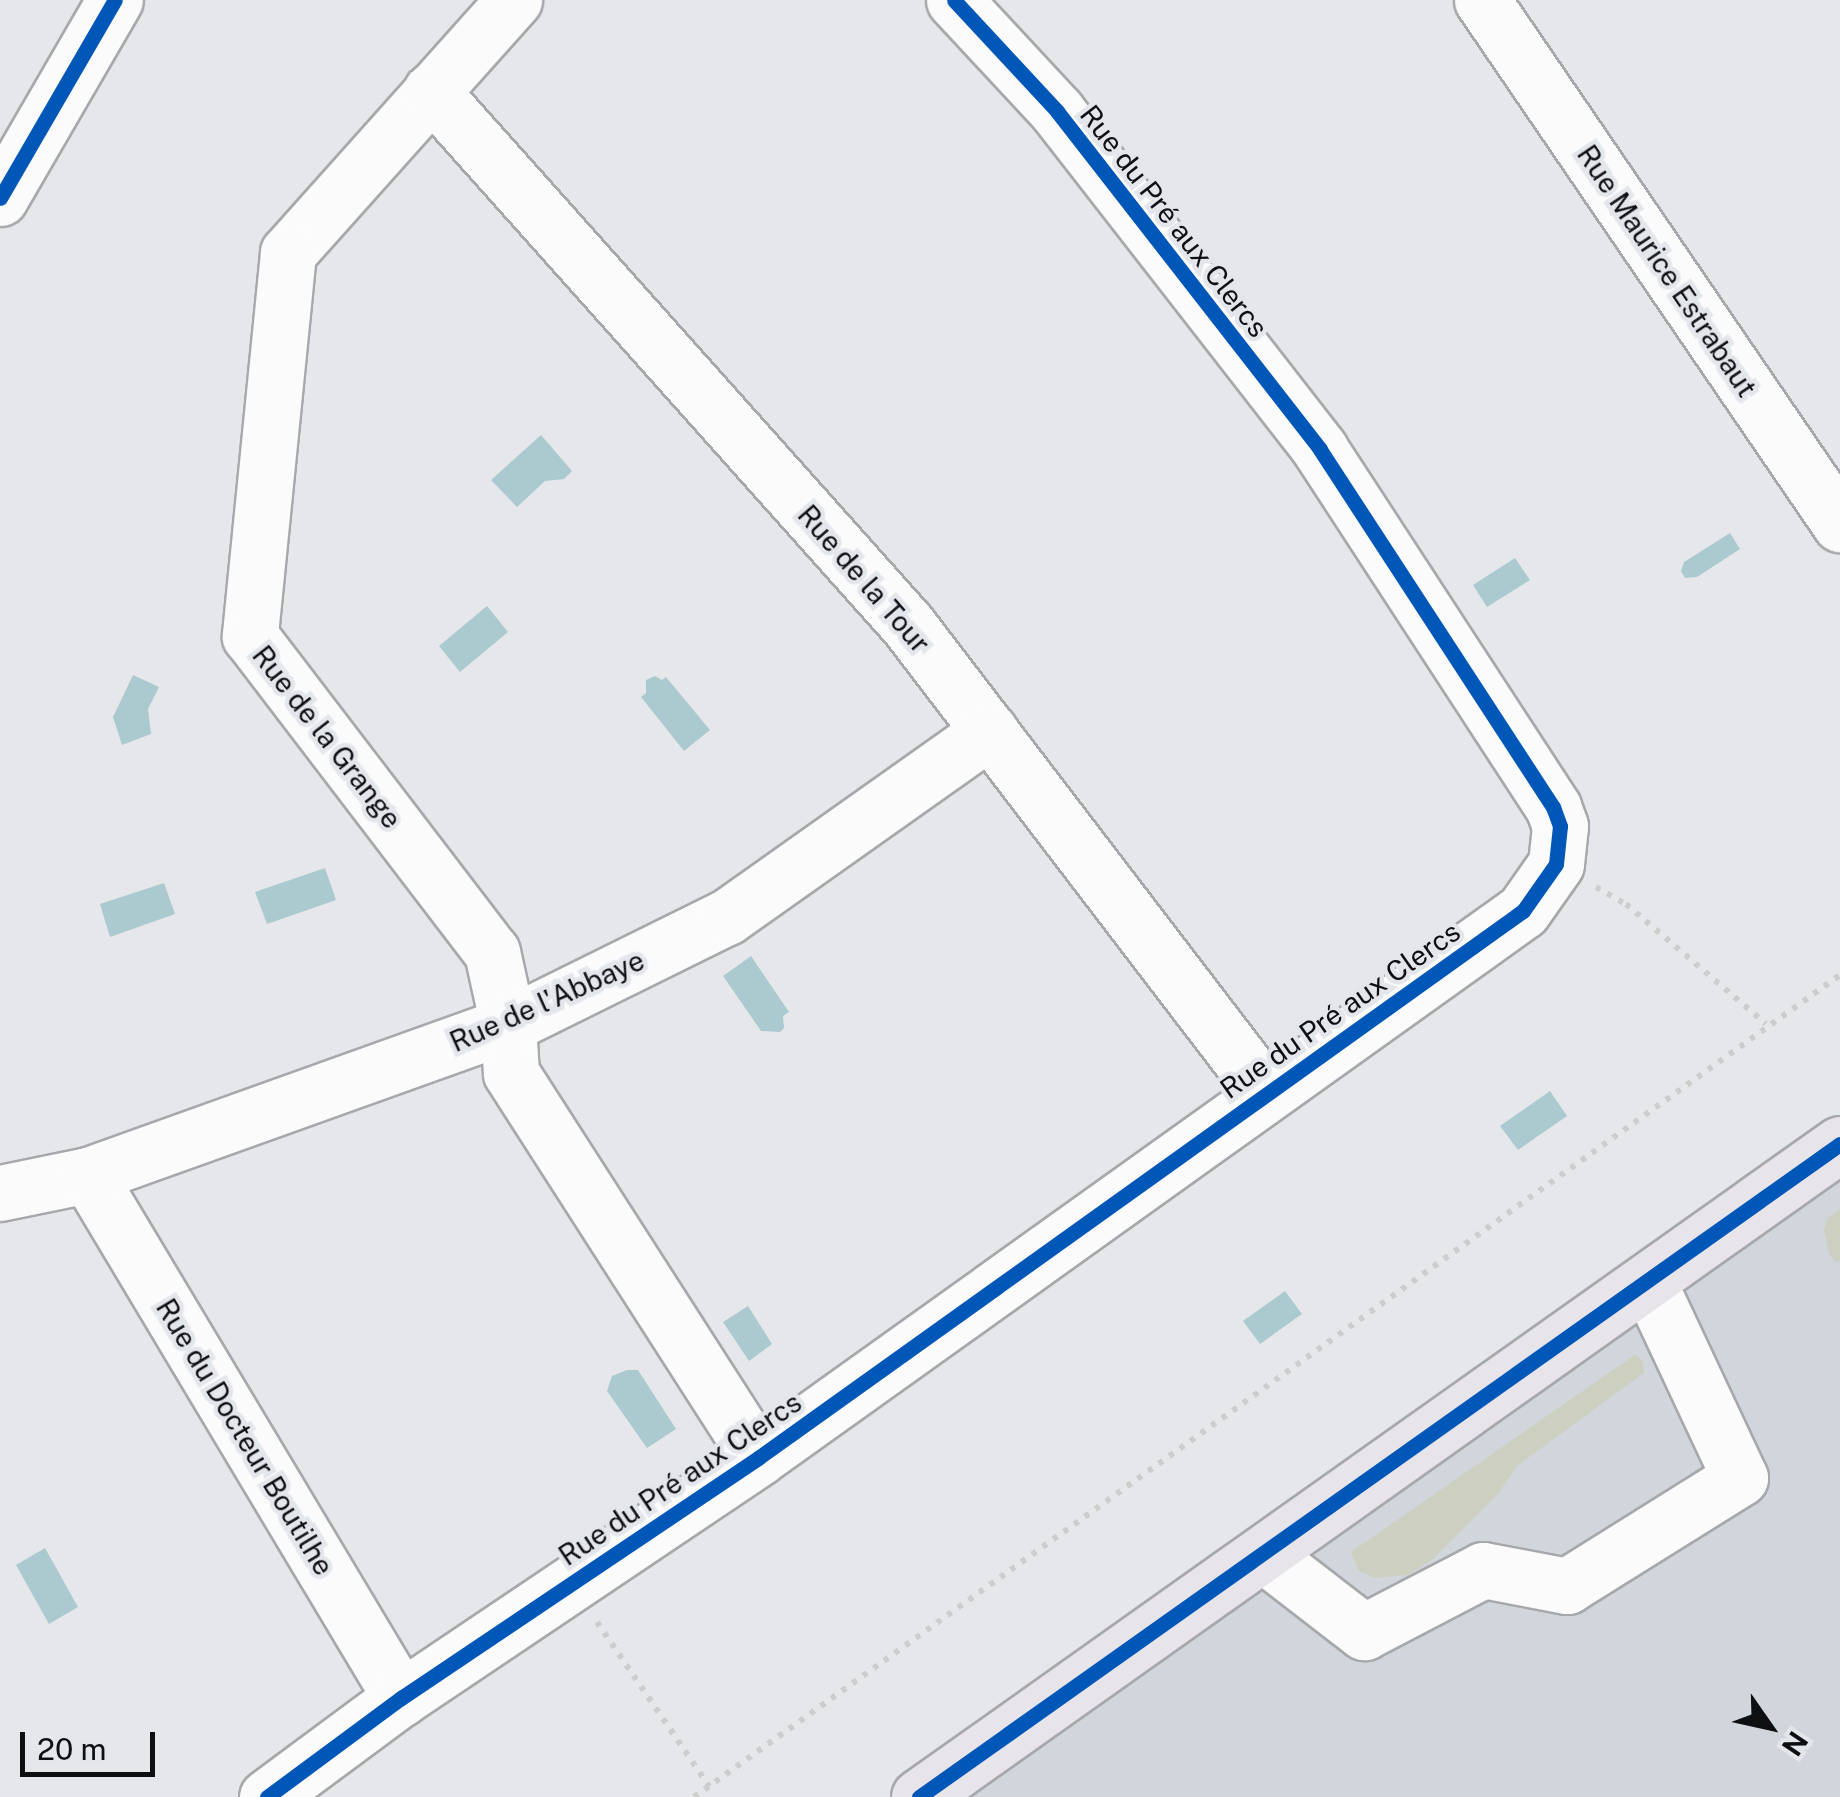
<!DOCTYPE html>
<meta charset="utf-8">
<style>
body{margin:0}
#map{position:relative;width:1840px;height:1797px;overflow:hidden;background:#e5e7ea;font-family:"Public Sans",sans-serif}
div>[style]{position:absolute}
.built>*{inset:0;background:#d1d6dd}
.green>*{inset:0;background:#cdcfc1}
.water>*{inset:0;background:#abcacf}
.path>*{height:6px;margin-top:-3px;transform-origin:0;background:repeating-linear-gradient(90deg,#cccdcd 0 5px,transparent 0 13px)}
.roads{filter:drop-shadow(2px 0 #a7a8ab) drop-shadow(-2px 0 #a7a8ab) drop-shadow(0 2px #a7a8ab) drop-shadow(0 -2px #a7a8ab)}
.minor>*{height:55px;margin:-27.5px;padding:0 27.5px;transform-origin:27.5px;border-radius:27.5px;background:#fbfbfc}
.major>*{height:55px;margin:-27.5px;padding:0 27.5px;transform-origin:27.5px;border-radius:27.5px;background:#e8e5ea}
.cycleway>*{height:15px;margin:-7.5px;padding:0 7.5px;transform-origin:7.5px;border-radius:7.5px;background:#0057b8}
span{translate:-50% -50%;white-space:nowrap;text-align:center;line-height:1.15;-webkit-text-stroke:9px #e3e7ec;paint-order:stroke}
.street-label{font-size:28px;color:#0e0f11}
.north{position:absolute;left:1720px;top:1677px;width:100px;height:100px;-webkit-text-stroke:8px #e3e7ec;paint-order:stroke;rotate:124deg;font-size:28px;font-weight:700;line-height:40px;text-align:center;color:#0e0f11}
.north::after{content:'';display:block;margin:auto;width:35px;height:45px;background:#0e0f11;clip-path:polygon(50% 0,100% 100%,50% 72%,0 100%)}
.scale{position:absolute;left:20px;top:1732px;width:135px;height:45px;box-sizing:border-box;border:5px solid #0e0f11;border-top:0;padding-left:12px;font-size:30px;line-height:35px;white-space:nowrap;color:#0e0f11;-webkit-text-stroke:8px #e3e7ec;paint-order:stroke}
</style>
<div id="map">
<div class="built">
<div style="clip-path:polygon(1840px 1144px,1840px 1797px,919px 1797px)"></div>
</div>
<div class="green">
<div style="clip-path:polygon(1840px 1209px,1840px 1261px,1837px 1263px,1829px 1254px,1824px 1231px,1827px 1218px)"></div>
<div style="clip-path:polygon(1636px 1354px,1643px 1362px,1644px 1373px,1517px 1466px,1498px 1494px,1433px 1559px,1408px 1575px,1375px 1578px,1358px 1570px,1351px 1552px)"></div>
</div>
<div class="water">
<div style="clip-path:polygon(541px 435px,572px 471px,564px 479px,545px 481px,517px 507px,491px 480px)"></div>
<div style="clip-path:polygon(1730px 533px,1740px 549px,1697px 577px,1685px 578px,1681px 571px,1684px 562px)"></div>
<div style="clip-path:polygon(1515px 558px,1530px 580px,1487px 607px,1473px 585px)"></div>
<div style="clip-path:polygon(487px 606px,508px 632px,460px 672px,439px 646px)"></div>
<div style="clip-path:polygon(133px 675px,159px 687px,148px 709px,151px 734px,122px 745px,113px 717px)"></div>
<div style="clip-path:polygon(655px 676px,662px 680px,666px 677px,710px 730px,684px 751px,641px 697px,646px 693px,646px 680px)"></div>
<div style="clip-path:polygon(325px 868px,336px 900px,267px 924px,255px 892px)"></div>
<div style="clip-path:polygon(164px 883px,175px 914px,110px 937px,100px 904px)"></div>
<div style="clip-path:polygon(751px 956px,789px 1012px,783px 1016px,784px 1028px,780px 1032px,761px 1031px,723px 976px)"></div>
<div style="clip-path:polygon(1550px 1091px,1567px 1116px,1518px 1150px,1500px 1126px)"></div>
<div style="clip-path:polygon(1285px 1291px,1302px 1314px,1260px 1344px,1243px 1321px)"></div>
<div style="clip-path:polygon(748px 1306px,772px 1344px,749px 1361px,723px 1322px)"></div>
<div style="clip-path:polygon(627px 1370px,638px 1370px,676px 1429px,647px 1448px,607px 1391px,612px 1376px)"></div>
<div style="clip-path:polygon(45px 1548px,78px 1607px,49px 1624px,16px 1565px)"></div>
</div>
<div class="path">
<div style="left:1596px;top:887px;width:34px;rotate:30deg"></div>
<div style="left:1626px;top:904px;width:184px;rotate:40.6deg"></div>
<div style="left:597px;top:1622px;width:199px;rotate:55.7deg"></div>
<div style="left:694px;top:1797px;width:1410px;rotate:-35.65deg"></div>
</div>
<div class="roads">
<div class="minor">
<div style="left:514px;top:0;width:339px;rotate:131.8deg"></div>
<div style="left:288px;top:253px;width:385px;rotate:95.7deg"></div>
<div style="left:250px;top:636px;width:398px;rotate:52.6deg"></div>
<div style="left:492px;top:952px;width:75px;rotate:77.6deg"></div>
<div style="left:508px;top:1025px;width:48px;rotate:86.4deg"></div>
<div style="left:511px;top:1073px;width:457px;rotate:57.3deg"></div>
<div style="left:1482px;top:0;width:635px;rotate:55.66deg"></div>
<div style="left:431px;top:91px;width:716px;rotate:48.23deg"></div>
<div style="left:908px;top:625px;width:589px;rotate:52.59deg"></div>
<div style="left:0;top:198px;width:229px;rotate:-59.9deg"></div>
<div style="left:88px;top:1175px;width:610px;rotate:59.1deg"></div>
<div style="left:0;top:1193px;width:90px;rotate:-11.6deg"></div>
<div style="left:88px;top:1175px;width:446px;rotate:-19.7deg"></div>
<div style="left:508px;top:1025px;width:244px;rotate:-26.3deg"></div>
<div style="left:727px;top:917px;width:322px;rotate:-35.3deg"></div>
<div style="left:1263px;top:1554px;width:128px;rotate:37.7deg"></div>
<div style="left:1364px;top:1632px;width:134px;rotate:-27.5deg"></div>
<div style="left:1483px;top:1570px;width:86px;rotate:10.8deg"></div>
<div style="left:1567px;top:1586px;width:204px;rotate:-32deg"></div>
<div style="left:1740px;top:1478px;width:217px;rotate:-115.1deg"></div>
<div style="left:267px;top:1797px;width:167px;rotate:-36.5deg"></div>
<div style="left:401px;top:1698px;width:430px;rotate:-33.9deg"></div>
<div style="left:758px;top:1458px;width:940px;rotate:-35.57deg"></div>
<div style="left:1523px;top:911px;width:57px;rotate:-54.9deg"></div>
<div style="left:1556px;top:864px;width:38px;rotate:-84deg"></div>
<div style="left:1560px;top:826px;width:20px;rotate:-110deg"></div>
<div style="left:1553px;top:807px;width:427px;rotate:-123.1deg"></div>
<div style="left:1320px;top:449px;width:428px;rotate:-127.9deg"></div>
<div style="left:1057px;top:111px;width:151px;rotate:-132.9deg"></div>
</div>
<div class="major">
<div style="left:919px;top:1797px;width:1129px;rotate:-35.34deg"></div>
</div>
</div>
<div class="cycleway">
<div style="left:0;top:198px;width:229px;rotate:-59.9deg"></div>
<div style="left:267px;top:1797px;width:167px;rotate:-36.5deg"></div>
<div style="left:401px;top:1698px;width:430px;rotate:-33.9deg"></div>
<div style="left:758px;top:1458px;width:940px;rotate:-35.57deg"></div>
<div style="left:1523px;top:911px;width:57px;rotate:-54.9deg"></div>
<div style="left:1556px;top:864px;width:38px;rotate:-84deg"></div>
<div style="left:1560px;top:826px;width:20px;rotate:-110deg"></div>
<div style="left:1553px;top:807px;width:427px;rotate:-123.1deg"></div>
<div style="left:1320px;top:449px;width:428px;rotate:-127.9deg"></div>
<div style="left:1057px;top:111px;width:151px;rotate:-132.9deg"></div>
<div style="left:919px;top:1797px;width:1129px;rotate:-35.34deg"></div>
</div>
<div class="street-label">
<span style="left:1174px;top:221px;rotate:52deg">Rue du Pré aux Clercs</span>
<span style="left:1667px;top:271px;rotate:56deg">Rue Maurice Estrabaut</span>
<span style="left:864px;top:579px;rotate:49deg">Rue de la Tour</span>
<span style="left:327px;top:737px;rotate:52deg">Rue de la Grange</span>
<span style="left:547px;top:1001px;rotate:-24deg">Rue de l'Abbaye</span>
<span style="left:1340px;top:1010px;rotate:-35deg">Rue du Pré aux Clercs</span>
<span style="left:245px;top:1437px;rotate:59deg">Rue du Docteur Boutilhe</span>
<span style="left:680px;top:1479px;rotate:-34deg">Rue du Pré aux Clercs</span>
</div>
<div class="north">N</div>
<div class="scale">20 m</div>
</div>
